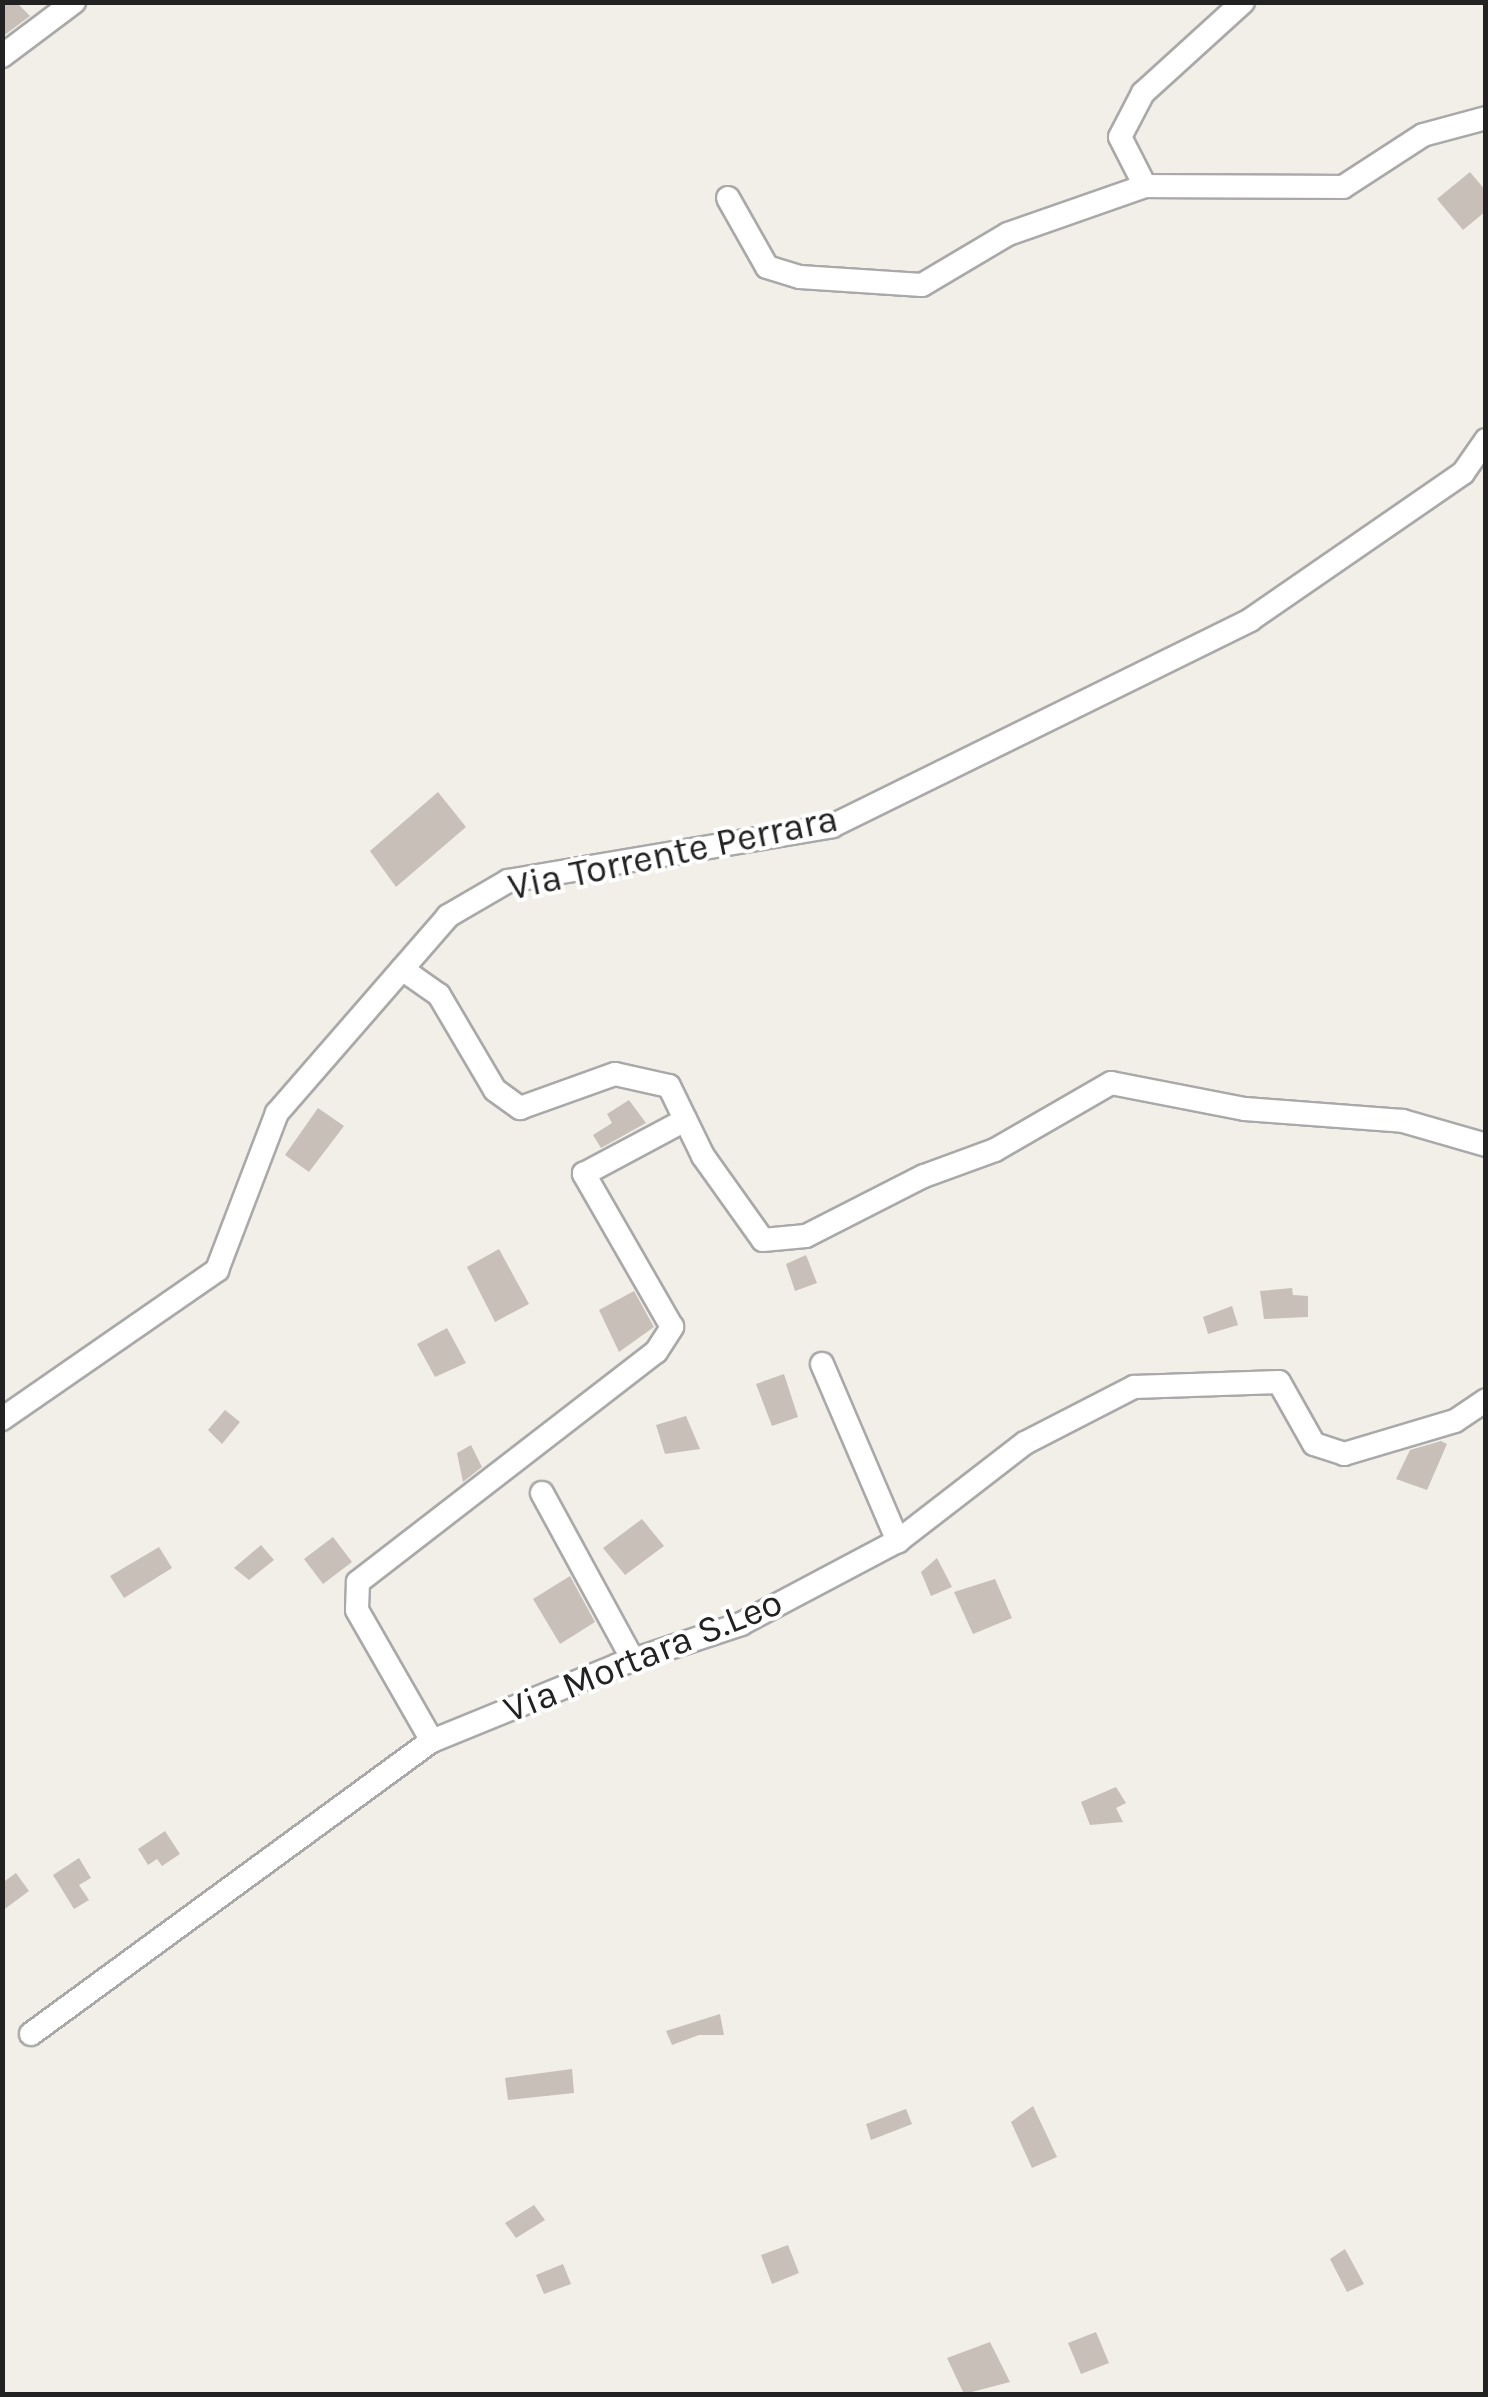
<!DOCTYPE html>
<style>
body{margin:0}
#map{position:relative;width:1488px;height:2397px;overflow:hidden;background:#f2efe9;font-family:Karla,sans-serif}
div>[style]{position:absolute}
.building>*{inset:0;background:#c7bfb8}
.roads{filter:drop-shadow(2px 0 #a9a9a9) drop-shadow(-2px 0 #a9a9a9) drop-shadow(0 2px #a9a9a9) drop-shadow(0 -2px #a9a9a9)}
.minor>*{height:22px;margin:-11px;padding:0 11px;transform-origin:11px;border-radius:11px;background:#fff}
span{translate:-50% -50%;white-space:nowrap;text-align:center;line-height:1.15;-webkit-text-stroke:8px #fff;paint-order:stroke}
.street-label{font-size:38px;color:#222}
.frame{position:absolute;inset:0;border:5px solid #222;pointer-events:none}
</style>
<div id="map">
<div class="building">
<div style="clip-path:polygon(2px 2px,16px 2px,30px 16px,2px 37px)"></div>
<div style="clip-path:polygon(1470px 172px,1486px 191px,1486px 211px,1463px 230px,1437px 199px)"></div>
<div style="clip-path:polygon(438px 792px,466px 827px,396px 887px,370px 851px)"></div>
<div style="clip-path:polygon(629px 1100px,646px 1123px,601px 1148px,593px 1135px,612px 1123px,607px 1114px)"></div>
<div style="clip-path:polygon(318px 1108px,344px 1126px,309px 1172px,285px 1155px)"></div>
<div style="clip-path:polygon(499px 1249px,529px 1304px,495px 1322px,467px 1267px)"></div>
<div style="clip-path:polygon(806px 1255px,817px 1283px,795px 1291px,786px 1264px)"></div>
<div style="clip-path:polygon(1292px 1288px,1293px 1295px,1308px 1296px,1308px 1317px,1264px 1319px,1260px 1291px)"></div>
<div style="clip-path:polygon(634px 1291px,654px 1327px,619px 1352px,599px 1310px)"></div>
<div style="clip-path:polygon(1232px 1306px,1238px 1325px,1208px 1334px,1203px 1317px)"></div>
<div style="clip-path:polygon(447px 1328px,466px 1363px,435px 1377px,417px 1344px)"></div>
<div style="clip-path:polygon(784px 1374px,798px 1417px,772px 1426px,756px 1384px)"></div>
<div style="clip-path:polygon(225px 1410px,240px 1422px,222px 1444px,208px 1430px)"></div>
<div style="clip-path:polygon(686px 1416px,700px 1449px,665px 1454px,656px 1425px)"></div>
<div style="clip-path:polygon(1441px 1441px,1447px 1444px,1427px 1490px,1396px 1479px,1410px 1450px)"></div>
<div style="clip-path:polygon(471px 1445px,482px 1467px,463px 1482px,457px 1453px)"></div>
<div style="clip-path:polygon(642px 1519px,664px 1546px,625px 1575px,603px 1548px)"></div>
<div style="clip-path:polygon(333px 1537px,352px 1562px,323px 1584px,304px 1559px)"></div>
<div style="clip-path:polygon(261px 1545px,274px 1560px,249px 1580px,234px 1568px)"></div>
<div style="clip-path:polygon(159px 1547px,172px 1568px,124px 1598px,110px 1576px)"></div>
<div style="clip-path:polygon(937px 1558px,952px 1587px,931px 1596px,921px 1572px)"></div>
<div style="clip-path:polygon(570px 1576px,595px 1622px,560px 1644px,533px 1599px)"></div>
<div style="clip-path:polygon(995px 1579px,1012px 1618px,973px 1634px,954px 1592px)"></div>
<div style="clip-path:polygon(1116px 1787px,1126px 1803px,1116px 1808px,1123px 1822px,1090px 1825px,1081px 1802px)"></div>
<div style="clip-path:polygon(165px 1831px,180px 1854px,162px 1866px,157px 1859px,148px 1865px,138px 1849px)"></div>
<div style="clip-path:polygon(79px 1858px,91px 1878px,79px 1885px,89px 1900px,74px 1909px,53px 1875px)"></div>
<div style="clip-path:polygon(16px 1873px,29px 1891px,2px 1911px,2px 1883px)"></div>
<div style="clip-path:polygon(720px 2014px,724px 2035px,699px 2035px,672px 2045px,666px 2031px)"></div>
<div style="clip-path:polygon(572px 2069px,574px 2093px,508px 2100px,505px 2078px)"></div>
<div style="clip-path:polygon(1033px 2106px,1057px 2157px,1032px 2168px,1011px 2122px)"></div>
<div style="clip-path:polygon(906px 2109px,912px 2124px,871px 2140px,866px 2124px)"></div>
<div style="clip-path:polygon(534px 2205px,545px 2220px,516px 2238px,505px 2223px)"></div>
<div style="clip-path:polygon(788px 2245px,799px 2273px,772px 2284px,761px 2255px)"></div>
<div style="clip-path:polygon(1345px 2249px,1364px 2284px,1347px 2292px,1330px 2259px)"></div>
<div style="clip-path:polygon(563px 2264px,571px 2284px,544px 2294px,536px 2275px)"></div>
<div style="clip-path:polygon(1096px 2332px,1109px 2363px,1081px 2374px,1068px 2343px)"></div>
<div style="clip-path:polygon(990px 2342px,1010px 2382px,964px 2394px,947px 2358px)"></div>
</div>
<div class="roads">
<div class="minor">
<div style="left:2px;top:56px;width:90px;rotate:-36.9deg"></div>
<div style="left:1145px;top:186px;width:55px;rotate:-117deg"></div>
<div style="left:1120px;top:137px;width:50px;rotate:-62.4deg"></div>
<div style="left:1143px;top:93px;width:135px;rotate:-42.3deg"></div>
<div style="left:728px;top:198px;width:79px;rotate:60.5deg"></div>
<div style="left:767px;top:267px;width:34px;rotate:17deg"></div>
<div style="left:800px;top:277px;width:122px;rotate:3.8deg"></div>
<div style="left:922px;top:285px;width:100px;rotate:-30.7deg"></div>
<div style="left:1008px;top:234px;width:145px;rotate:-19.3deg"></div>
<div style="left:1145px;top:186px;width:198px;rotate:0.3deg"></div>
<div style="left:1343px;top:187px;width:95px;rotate:-33deg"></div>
<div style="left:1423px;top:135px;width:65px;rotate:-15.1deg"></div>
<div style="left:402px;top:969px;width:45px;rotate:35.1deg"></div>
<div style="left:439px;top:995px;width:110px;rotate:59.5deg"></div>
<div style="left:495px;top:1090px;width:31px;rotate:36deg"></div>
<div style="left:520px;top:1108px;width:101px;rotate:-19.7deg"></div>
<div style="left:615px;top:1074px;width:55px;rotate:12.5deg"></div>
<div style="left:669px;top:1086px;width:78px;rotate:64.1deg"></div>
<div style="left:703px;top:1156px;width:103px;rotate:54.5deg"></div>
<div style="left:763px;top:1240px;width:43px;rotate:-5.3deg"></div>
<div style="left:806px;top:1236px;width:132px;rotate:-27deg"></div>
<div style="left:924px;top:1176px;width:76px;rotate:-20.1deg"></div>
<div style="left:995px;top:1150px;width:134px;rotate:-30deg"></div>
<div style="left:1111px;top:1083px;width:136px;rotate:11deg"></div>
<div style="left:1245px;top:1109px;width:158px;rotate:4.3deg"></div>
<div style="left:1403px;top:1121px;width:86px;rotate:16.1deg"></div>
<div style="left:822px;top:1364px;width:193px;rotate:66.8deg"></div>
<div style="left:2px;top:1419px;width:262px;rotate:-34.7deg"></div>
<div style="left:217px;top:1270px;width:168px;rotate:-69.1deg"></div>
<div style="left:277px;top:1113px;width:261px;rotate:-49deg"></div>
<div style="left:448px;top:916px;width:69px;rotate:-30.3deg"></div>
<div style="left:508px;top:881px;width:329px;rotate:-9.6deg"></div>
<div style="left:832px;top:826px;width:466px;rotate:-26.2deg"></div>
<div style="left:1250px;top:620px;width:259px;rotate:-34.6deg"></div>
<div style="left:1463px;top:473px;width:40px;rotate:-55.1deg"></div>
<div style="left:542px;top:1493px;width:190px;rotate:61.4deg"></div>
<div style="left:432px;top:1741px;width:151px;rotate:-119.8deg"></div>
<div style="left:357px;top:1610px;width:28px;rotate:-88deg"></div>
<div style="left:358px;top:1582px;width:376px;rotate:-37.7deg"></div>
<div style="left:656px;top:1352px;width:30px;rotate:-57deg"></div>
<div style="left:672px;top:1327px;width:177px;rotate:-119.9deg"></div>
<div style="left:584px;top:1174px;width:115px;rotate:-28.1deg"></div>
<div style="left:31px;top:2034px;width:497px;rotate:-36.2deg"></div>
<div style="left:432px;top:1741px;width:201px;rotate:-22.2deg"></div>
<div style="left:618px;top:1665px;width:130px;rotate:-18.4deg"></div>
<div style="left:741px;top:1624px;width:178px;rotate:-27.9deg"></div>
<div style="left:898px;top:1541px;width:160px;rotate:-37.7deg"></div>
<div style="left:1025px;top:1443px;width:123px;rotate:-27.2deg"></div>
<div style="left:1134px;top:1387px;width:145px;rotate:-2deg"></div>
<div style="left:1279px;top:1382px;width:71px;rotate:60.6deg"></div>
<div style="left:1314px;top:1444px;width:32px;rotate:18deg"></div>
<div style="left:1344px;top:1454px;width:116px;rotate:-16.6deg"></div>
<div style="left:1455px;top:1421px;width:37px;rotate:-34deg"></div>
</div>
</div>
<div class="street-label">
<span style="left:673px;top:853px;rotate:-12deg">Via Torrente Perrara</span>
<span style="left:643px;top:1656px;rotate:-22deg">Via Mortara S.Leo</span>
</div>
<div class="frame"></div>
</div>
